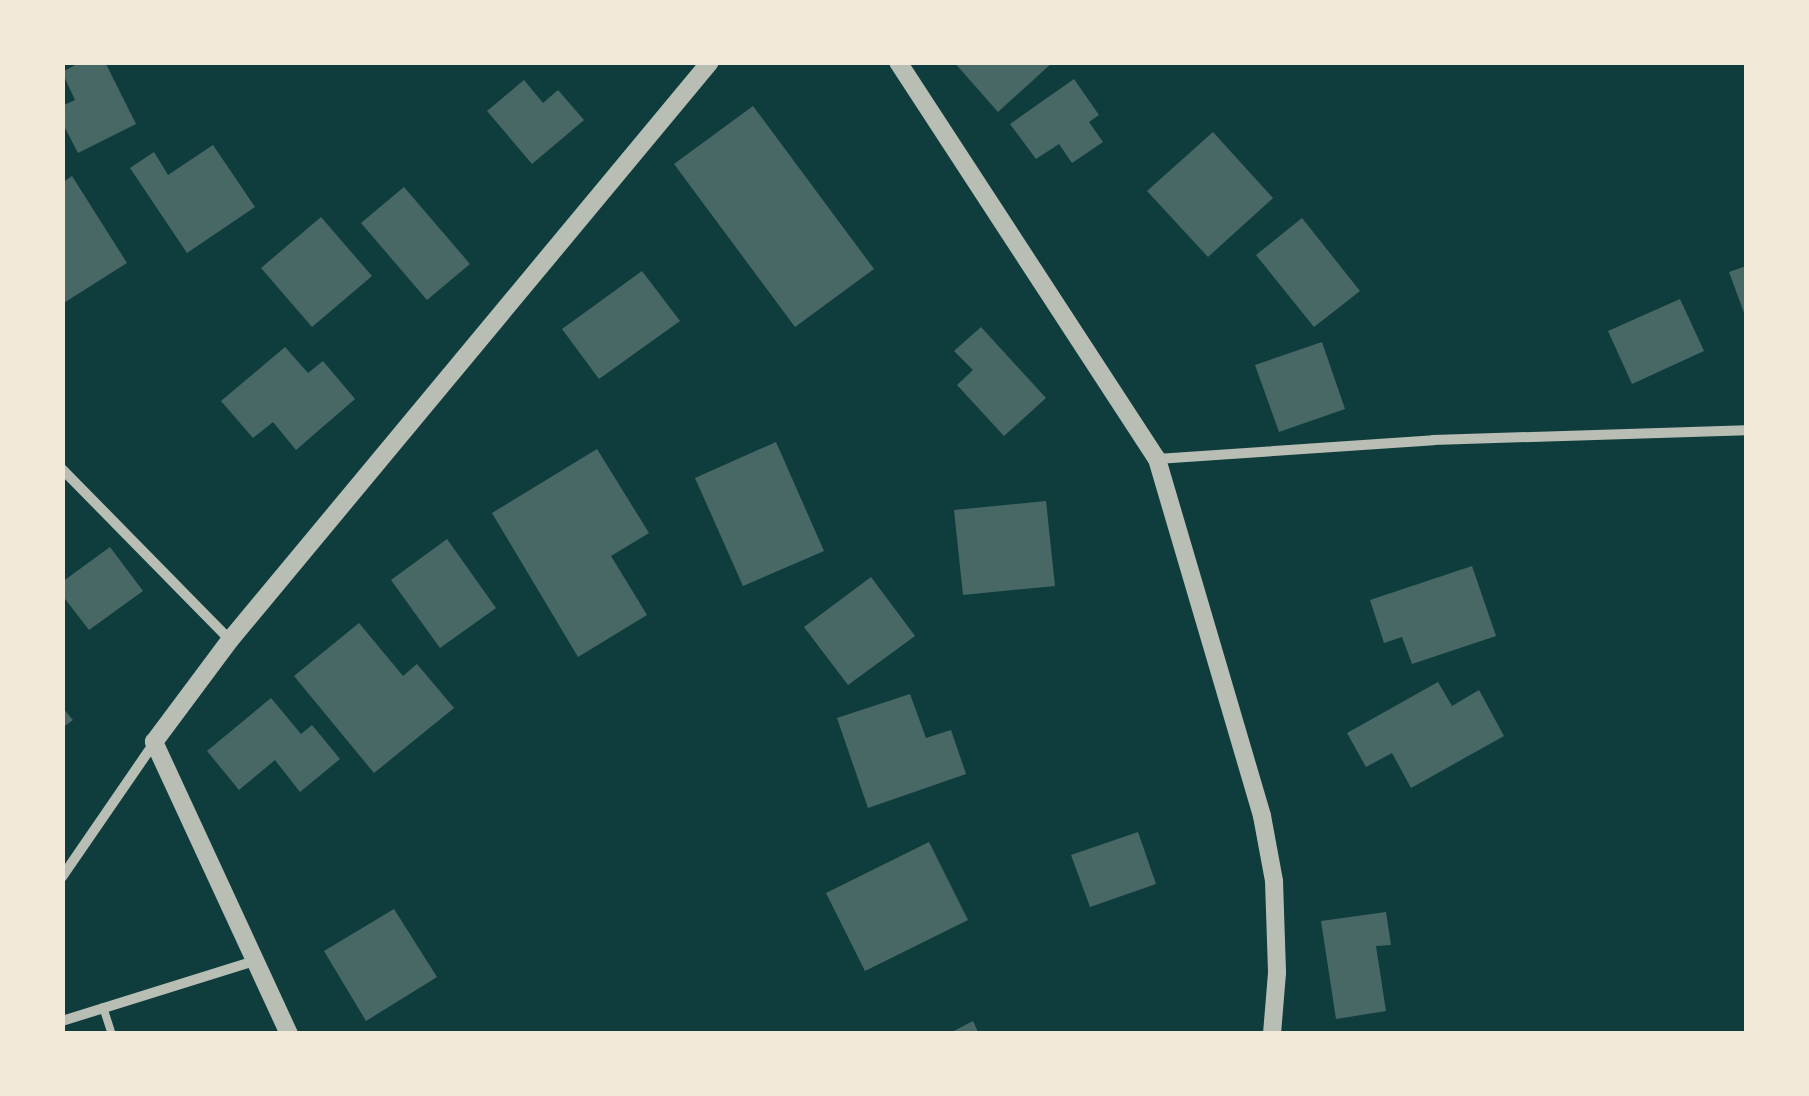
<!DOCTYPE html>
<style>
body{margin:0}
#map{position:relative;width:1809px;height:1096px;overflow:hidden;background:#0f3d3e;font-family:"Work Sans",sans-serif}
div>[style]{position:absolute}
.building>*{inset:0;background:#486865}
.service>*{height:8px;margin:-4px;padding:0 4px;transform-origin:4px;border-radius:4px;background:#b8beb3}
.minor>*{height:10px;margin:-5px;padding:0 5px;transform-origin:5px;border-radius:5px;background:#b8beb3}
.tertiary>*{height:18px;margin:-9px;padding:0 9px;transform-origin:9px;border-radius:9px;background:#b8beb3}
span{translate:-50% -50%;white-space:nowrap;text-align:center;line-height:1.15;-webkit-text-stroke:10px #f1e9da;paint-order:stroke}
.frame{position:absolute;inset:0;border:65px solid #f1e9da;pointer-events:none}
</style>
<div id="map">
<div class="building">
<div style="clip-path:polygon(81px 62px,105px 62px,136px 124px,78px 153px,62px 122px,62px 106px,75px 100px,62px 72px)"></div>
<div style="clip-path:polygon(954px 62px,1053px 62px,998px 112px)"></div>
<div style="clip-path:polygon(1074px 79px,1099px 115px,1089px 122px,1103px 142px,1072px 163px,1059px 144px,1036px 159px,1010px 124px)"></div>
<div style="clip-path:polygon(524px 80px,543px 103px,558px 90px,584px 120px,532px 164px,487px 111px)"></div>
<div style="clip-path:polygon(753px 106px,874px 269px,795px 327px,674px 164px)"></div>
<div style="clip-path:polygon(1213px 132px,1273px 198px,1208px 257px,1147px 191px)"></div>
<div style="clip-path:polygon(213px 145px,255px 207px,187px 253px,130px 168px,154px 152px,168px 175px)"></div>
<div style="clip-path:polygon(72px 176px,127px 263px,62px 304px,62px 183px)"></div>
<div style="clip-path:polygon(404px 187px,470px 264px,427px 300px,361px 223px)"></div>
<div style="clip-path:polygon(321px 217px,372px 276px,312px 327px,261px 268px)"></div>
<div style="clip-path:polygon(1302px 218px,1360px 291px,1314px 327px,1256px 255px)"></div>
<div style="clip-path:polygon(1746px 266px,1746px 318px,1729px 272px)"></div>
<div style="clip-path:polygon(642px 271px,680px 321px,599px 379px,562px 329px)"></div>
<div style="clip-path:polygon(1680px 299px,1704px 351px,1632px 384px,1608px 331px)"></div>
<div style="clip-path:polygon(981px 327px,1046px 398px,1004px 436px,957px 385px,973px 370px,954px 351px)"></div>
<div style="clip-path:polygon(1322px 342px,1345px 409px,1279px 432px,1255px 365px)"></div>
<div style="clip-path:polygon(285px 347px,308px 373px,323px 361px,355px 399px,296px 450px,273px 422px,253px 438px,221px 401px)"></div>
<div style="clip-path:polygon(776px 442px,824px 551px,743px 586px,695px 478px)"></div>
<div style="clip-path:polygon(597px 449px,649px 533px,611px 556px,647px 615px,578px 657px,492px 513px)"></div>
<div style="clip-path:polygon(1046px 501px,1055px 586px,963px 595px,954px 510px)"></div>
<div style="clip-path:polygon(447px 539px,496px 608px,440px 648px,391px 580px)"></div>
<div style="clip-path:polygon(110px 547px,143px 591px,89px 630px,62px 595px,62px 582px)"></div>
<div style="clip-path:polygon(1472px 566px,1496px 636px,1412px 664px,1402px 637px,1384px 643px,1370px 600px)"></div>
<div style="clip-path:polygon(871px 577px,915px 636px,848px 685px,804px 627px)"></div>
<div style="clip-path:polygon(359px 623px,403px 676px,417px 664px,454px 708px,374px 773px,294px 676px)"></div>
<div style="clip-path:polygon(1438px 682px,1452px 706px,1479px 690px,1504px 736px,1411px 788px,1392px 753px,1366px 767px,1347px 733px)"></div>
<div style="clip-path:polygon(910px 694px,926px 738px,951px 730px,966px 774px,868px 808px,837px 718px)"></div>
<div style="clip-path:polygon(271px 698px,301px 734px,312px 725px,340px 759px,300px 792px,275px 760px,239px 790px,207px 751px)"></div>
<div style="clip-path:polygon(62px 707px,73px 720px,62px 728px)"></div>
<div style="clip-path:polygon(1138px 832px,1156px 884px,1090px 907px,1071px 855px)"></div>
<div style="clip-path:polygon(929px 842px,968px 920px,865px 971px,826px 893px)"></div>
<div style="clip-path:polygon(394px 909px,437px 977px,366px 1021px,324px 951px)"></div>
<div style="clip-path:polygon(1386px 912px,1391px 945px,1376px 946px,1386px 1011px,1336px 1019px,1321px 921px)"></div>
<div style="clip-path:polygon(973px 1021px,979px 1034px,948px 1034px)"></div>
</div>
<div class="service">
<div style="left:103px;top:1007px;width:28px;rotate:72deg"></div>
</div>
<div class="minor">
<div style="left:1157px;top:459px;width:277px;rotate:-3.9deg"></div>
<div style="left:1433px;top:440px;width:313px;rotate:-1.8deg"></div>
<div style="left:62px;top:469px;width:240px;rotate:45.5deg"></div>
<div style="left:62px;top:877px;width:163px;rotate:-55.5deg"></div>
<div style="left:62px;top:1021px;width:199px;rotate:-17.3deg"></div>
</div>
<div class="tertiary">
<div style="left:898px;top:62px;width:474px;rotate:56.9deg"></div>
<div style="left:1157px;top:459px;width:372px;rotate:73.6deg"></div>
<div style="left:1262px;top:816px;width:66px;rotate:79.5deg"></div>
<div style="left:1274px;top:881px;width:92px;rotate:88.1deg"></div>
<div style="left:1277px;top:973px;width:61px;rotate:94.7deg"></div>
<div style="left:289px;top:1034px;width:322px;rotate:-114.8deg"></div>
<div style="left:154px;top:742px;width:127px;rotate:-53.3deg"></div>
<div style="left:230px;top:640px;width:751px;rotate:-50.29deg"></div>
</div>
<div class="frame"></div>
</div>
